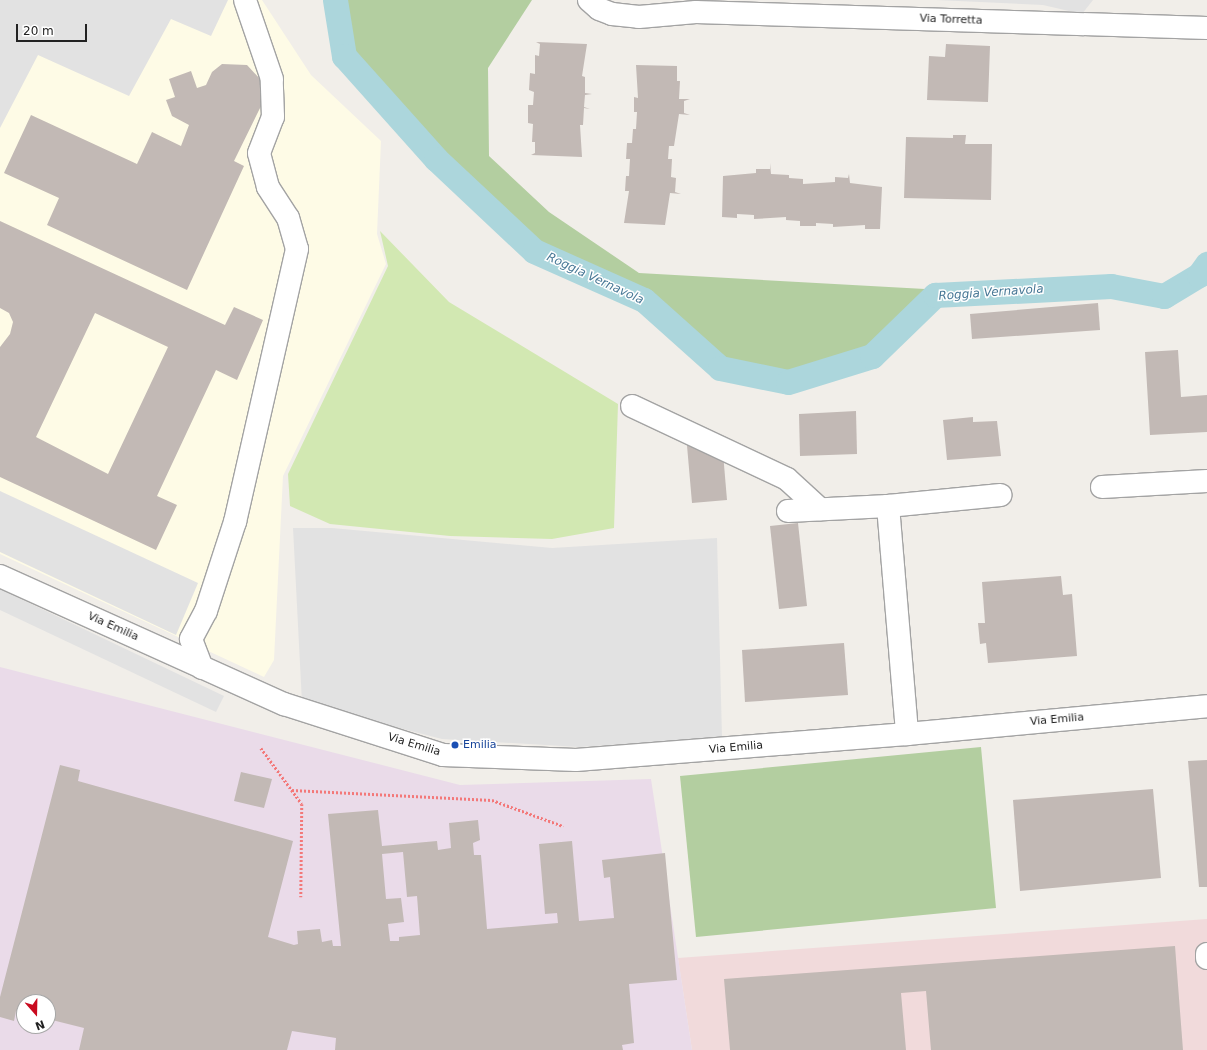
<!DOCTYPE html>
<style>
body{margin:0}
#map{position:relative;width:1207px;height:1050px;overflow:hidden;background:#f1eee9;font-family:"DejaVu Sans",sans-serif}
div>[style]{position:absolute}
.commercial>*{inset:0;background:#f1dadb}
.industrial>*{inset:0;background:#eadbe9}
.education>*{inset:0;background:#fefbe6}
.grass>*{inset:0;background:#d2e8b2}
.forest>*{inset:0;background:#b3cea0}
.parking>*{inset:0;background:#e2e2e2}
.canal>*{height:25px;margin:-12.5px;padding:0 12.5px;transform-origin:12.5px;border-radius:12.5px;background:#acd6dc}
.building>*{inset:0;background:#c2b9b5}
.path>*{height:2.5px;margin-top:-1.25px;transform-origin:0;background:repeating-linear-gradient(90deg,#f37879 0 2px,transparent 0 4px)}
.roads{filter:drop-shadow(1px 0 #a3a3a3) drop-shadow(-1px 0 #a3a3a3) drop-shadow(0 1px #a3a3a3) drop-shadow(0 -1px #a3a3a3)}
.minor>*{height:22px;margin:-11px;padding:0 11px;transform-origin:11px;border-radius:11px;background:#fff}
.dots>*{width:11px;height:11px;translate:-50% -50%;box-sizing:border-box;border:2px solid #fff;border-radius:50%}
span{translate:-50% -50%;white-space:nowrap;text-align:center;line-height:1.15;-webkit-text-stroke:3px #fff;paint-order:stroke}
.street-label{font-size:11px;color:#222}
.transit-label{font-size:11px;color:#164399}
.left{translate:0 -50%;text-align:left}
.water-label{font-size:12px;color:#487896;font-style:italic}
.north{position:absolute;left:16px;top:994px;width:40px;height:40px;box-sizing:border-box;background:#fff;border:1px solid #a7a7a7;border-radius:50%;rotate:160deg;font-size:11px;font-weight:700;line-height:16px;text-align:center;color:#222}
.north::after{content:'';display:block;margin:auto;width:14px;height:18px;background:#c90a1f;clip-path:polygon(50% 0,100% 100%,50% 72%,0 100%)}
.scale{position:absolute;left:16px;top:24px;width:71px;height:18px;box-sizing:border-box;border:2px solid #222;border-top:0;padding-left:5px;font-size:12px;line-height:14px;white-space:nowrap;color:#222;-webkit-text-stroke:3px #fff;paint-order:stroke}
</style>
<div id="map">
<div class="commercial">
<div style="clip-path:polygon(1207px 919px,1207px 1050px,692px 1050px,678px 958px)"></div>
</div>
<div class="industrial">
<div style="clip-path:polygon(evenodd,0 667px,460px 785px,651px 779px,692px 1050px,0 1050px,0 667px,24px 1002px,48px 1002px,48px 1026px,24px 1026px,24px 1002px)"></div>
</div>
<div class="education">
<div style="clip-path:polygon(0 0,262px 0,311px 75px,381px 141px,377px 234px,386px 264px,283px 476px,274px 660px,264px 677px,0 554px)"></div>
</div>
<div class="grass">
<div style="clip-path:polygon(380px 231px,449px 302px,618px 404px,614px 528px,552px 539px,450px 536px,330px 524px,290px 506px,288px 474px,388px 266px)"></div>
</div>
<div class="forest">
<div style="clip-path:polygon(344px 0,532px 0,488px 68px,489px 156px,549px 212px,639px 273px,925px 289px,868px 347px,785px 375px,719px 364px,646px 296px,536px 247px,434px 146px,351px 53px)"></div>
<div style="clip-path:polygon(981px 747px,996px 908px,696px 937px,680px 776px)"></div>
</div>
<div class="parking">
<div style="clip-path:polygon(0 0,228px 0,211px 36px,171px 19px,129px 96px,38px 55px,0 128px)"></div>
<div style="clip-path:polygon(936px 0,1093px 0,1082px 14px,1043px 5px)"></div>
<div style="clip-path:polygon(0 491px,198px 583px,176px 635px,0 552px)"></div>
<div style="clip-path:polygon(293px 528px,332px 528px,552px 548px,717px 538px,722px 738px,579px 747px,442px 739px,302px 703px)"></div>
<div style="clip-path:polygon(0 589px,224px 696px,216px 712px,0 610px)"></div>
</div>
<div class="canal">
<div style="left:335px;top:0;width:57px;rotate:80.9deg"></div>
<div style="left:344px;top:56px;width:138px;rotate:48.2deg"></div>
<div style="left:436px;top:159px;width:134px;rotate:43.2deg"></div>
<div style="left:534px;top:251px;width:120px;rotate:24deg"></div>
<div style="left:644px;top:300px;width:102px;rotate:41.8deg"></div>
<div style="left:720px;top:368px;width:69px;rotate:11.6deg"></div>
<div style="left:788px;top:382px;width:88px;rotate:-17.2deg"></div>
<div style="left:872px;top:356px;width:88px;rotate:-44.1deg"></div>
<div style="left:935px;top:295px;width:176px;rotate:-2.9deg"></div>
<div style="left:1111px;top:286px;width:54px;rotate:10.7deg"></div>
<div style="left:1164px;top:296px;width:41px;rotate:-31deg"></div>
<div style="left:1199px;top:275px;width:14px;rotate:-54deg"></div>
</div>
<div class="building">
<div style="clip-path:polygon(536px 42px,587px 44px,582px 76px,585px 77px,585px 93px,592px 94px,585px 95px,584px 107px,590px 109px,584px 108px,583px 125px,580px 125px,582px 157px,531px 155px,535px 153px,535px 142px,532px 142px,533px 124px,528px 123px,528px 105px,533px 105px,534px 92px,529px 90px,530px 73px,535px 74px,535px 55px,539px 56px,540px 44px)"></div>
<div style="clip-path:polygon(946px 44px,990px 46px,988px 102px,927px 100px,929px 56px,945px 57px)"></div>
<div style="clip-path:polygon(222px 64px,247px 65px,260px 79px,262px 104px,234px 161px,244px 166px,187px 290px,47px 225px,59px 198px,4px 173px,31px 115px,137px 164px,152px 132px,181px 146px,189px 125px,172px 116px,166px 100px,175px 97px,169px 79px,191px 71px,197px 88px,206px 85px,212px 72px)"></div>
<div style="clip-path:polygon(636px 65px,677px 66px,677px 81px,680px 81px,679px 99px,690px 99px,684px 101px,684px 113px,690px 115px,679px 114px,674px 146px,669px 146px,668px 159px,672px 159px,671px 177px,676px 178px,675px 192px,681px 194px,670px 193px,665px 225px,624px 223px,629px 191px,625px 191px,626px 176px,629px 176px,630px 159px,626px 159px,627px 143px,632px 143px,633px 129px,636px 129px,637px 112px,634px 112px,634px 97px,638px 98px)"></div>
<div style="clip-path:polygon(953px 135px,966px 135px,965px 144px,992px 144px,991px 200px,904px 198px,906px 137px,953px 138px)"></div>
<div style="clip-path:polygon(770px 163px,771px 174px,789px 175px,789px 178px,803px 179px,803px 184px,835px 182px,835px 177px,848px 178px,849px 174px,850px 183px,882px 187px,880px 229px,865px 229px,865px 225px,833px 227px,833px 224px,816px 223px,816px 226px,800px 226px,800px 221px,786px 220px,786px 217px,754px 219px,754px 215px,737px 214px,737px 218px,722px 217px,723px 176px,756px 173px,756px 169px,770px 169px)"></div>
<div style="clip-path:polygon(evenodd,0 221px,225px 325px,234px 307px,263px 320px,237px 380px,216px 370px,157px 496px,177px 505px,156px 550px,0 477px,0 347px,10px 334px,13px 322px,9px 313px,0 308px,0 221px,95px 313px,168px 347px,108px 474px,36px 437px,95px 313px)"></div>
<div style="clip-path:polygon(1098px 303px,1100px 330px,972px 339px,970px 314px)"></div>
<div style="clip-path:polygon(1178px 350px,1181px 397px,1207px 395px,1207px 432px,1150px 435px,1145px 352px)"></div>
<div style="clip-path:polygon(856px 411px,857px 454px,800px 456px,799px 414px)"></div>
<div style="clip-path:polygon(973px 417px,973px 422px,997px 421px,1001px 456px,947px 460px,943px 420px)"></div>
<div style="clip-path:polygon(686px 434px,723px 453px,727px 500px,692px 503px)"></div>
<div style="clip-path:polygon(798px 523px,807px 606px,779px 609px,770px 526px)"></div>
<div style="clip-path:polygon(1061px 576px,1063px 595px,1072px 594px,1077px 656px,988px 663px,986px 643px,980px 644px,978px 623px,985px 623px,982px 582px)"></div>
<div style="clip-path:polygon(844px 643px,848px 695px,745px 702px,742px 650px)"></div>
<div style="clip-path:polygon(1207px 760px,1207px 887px,1199px 887px,1188px 761px)"></div>
<div style="clip-path:polygon(evenodd,60px 765px,80px 770px,78px 781px,293px 841px,268px 937px,294px 945px,298px 944px,297px 931px,320px 929px,322px 942px,332px 940px,333px 946px,341px 946px,328px 814px,378px 810px,382px 846px,437px 841px,438px 850px,451px 848px,449px 823px,478px 820px,480px 840px,473px 843px,474px 855px,481px 855px,487px 929px,558px 923px,557px 913px,545px 914px,539px 844px,572px 841px,579px 921px,614px 918px,610px 877px,604px 878px,602px 860px,665px 853px,677px 980px,629px 984px,634px 1043px,622px 1045px,623px 1050px,335px 1050px,336px 1038px,292px 1031px,287px 1050px,79px 1050px,84px 1028px,48px 1019px,48px 1002px,24px 1002px,24px 1013px,16px 1011px,14px 1021px,0 1017px,0 997px,60px 765px,403px 852px,407px 897px,417px 896px,420px 935px,399px 937px,399px 941px,390px 941px,388px 924px,404px 922px,401px 898px,386px 899px,382px 854px,403px 852px)"></div>
<div style="clip-path:polygon(241px 772px,272px 779px,264px 808px,234px 801px)"></div>
<div style="clip-path:polygon(1153px 789px,1161px 878px,1020px 891px,1013px 800px)"></div>
<div style="clip-path:polygon(1175px 946px,1183px 1050px,931px 1050px,926px 991px,901px 993px,906px 1050px,730px 1050px,724px 979px)"></div>
</div>
<div class="path">
<div style="left:261px;top:748px;width:69px;rotate:53.8deg"></div>
<div style="left:302px;top:804px;width:93px;rotate:90.6deg"></div>
<div style="left:292px;top:790px;width:200px;rotate:2.9deg"></div>
<div style="left:492px;top:800px;width:76px;rotate:20.1deg"></div>
</div>
<div class="roads">
<div class="minor">
<div style="left:589px;top:0;width:13px;rotate:42deg"></div>
<div style="left:599px;top:9px;width:14px;rotate:21deg"></div>
<div style="left:612px;top:14px;width:27px;rotate:6deg"></div>
<div style="left:639px;top:17px;width:57px;rotate:-5deg"></div>
<div style="left:696px;top:12px;width:511px;rotate:1.79deg"></div>
<div style="left:632px;top:406px;width:171px;rotate:25.2deg"></div>
<div style="left:787px;top:479px;width:45px;rotate:42.3deg"></div>
<div style="left:1102px;top:487px;width:105px;rotate:-3.3deg"></div>
<div style="left:888px;top:506px;width:113px;rotate:-5.6deg"></div>
<div style="left:788px;top:511px;width:100px;rotate:-2.9deg"></div>
<div style="left:888px;top:506px;width:229px;rotate:85.2deg"></div>
<div style="left:0;top:576px;width:312px;rotate:24.3deg"></div>
<div style="left:284px;top:704px;width:167px;rotate:17.8deg"></div>
<div style="left:443px;top:755px;width:133px;rotate:2.2deg"></div>
<div style="left:576px;top:760px;width:332px;rotate:-4.5deg"></div>
<div style="left:907px;top:734px;width:301px;rotate:-5.3deg"></div>
<div style="left:202px;top:668px;width:31px;rotate:-111deg"></div>
<div style="left:191px;top:639px;width:32px;rotate:-62deg"></div>
<div style="left:206px;top:611px;width:94px;rotate:-72deg"></div>
<div style="left:235px;top:522px;width:280px;rotate:-77.2deg"></div>
<div style="left:297px;top:249px;width:32px;rotate:-106deg"></div>
<div style="left:288px;top:218px;width:37px;rotate:-123deg"></div>
<div style="left:268px;top:187px;width:35px;rotate:-105deg"></div>
<div style="left:259px;top:153px;width:39px;rotate:-69deg"></div>
<div style="left:273px;top:117px;width:38px;rotate:-92deg"></div>
<div style="left:272px;top:79px;width:83px;rotate:-108.9deg"></div>
<div style="left:1207px;top:954px;width:4px;rotate:90deg"></div>
</div>
</div>
<div class="dots">
<div style="left:455px;top:745px;background:#1a4fb4"></div>
</div>
<div class="street-label">
<span style="left:951px;top:20px;rotate:2deg">Via Torretta</span>
<span style="left:113px;top:627px;rotate:24deg">Via Emilia</span>
<span style="left:1057px;top:720px;rotate:-5deg">Via Emilia</span>
<span style="left:414px;top:745px;rotate:17deg">Via Emilia</span>
<span style="left:736px;top:748px;rotate:-5deg">Via Emilia</span>
</div>
<div class="transit-label">
<span class="left" style="left:463px;top:745px">Emilia</span>
</div>
<div class="water-label">
<span style="left:595px;top:279px;rotate:25deg">Roggia Vernavola</span>
<span style="left:991px;top:293px;rotate:-4deg">Roggia Vernavola</span>
</div>
<div class="north">N</div>
<div class="scale">20 m</div>
</div>
